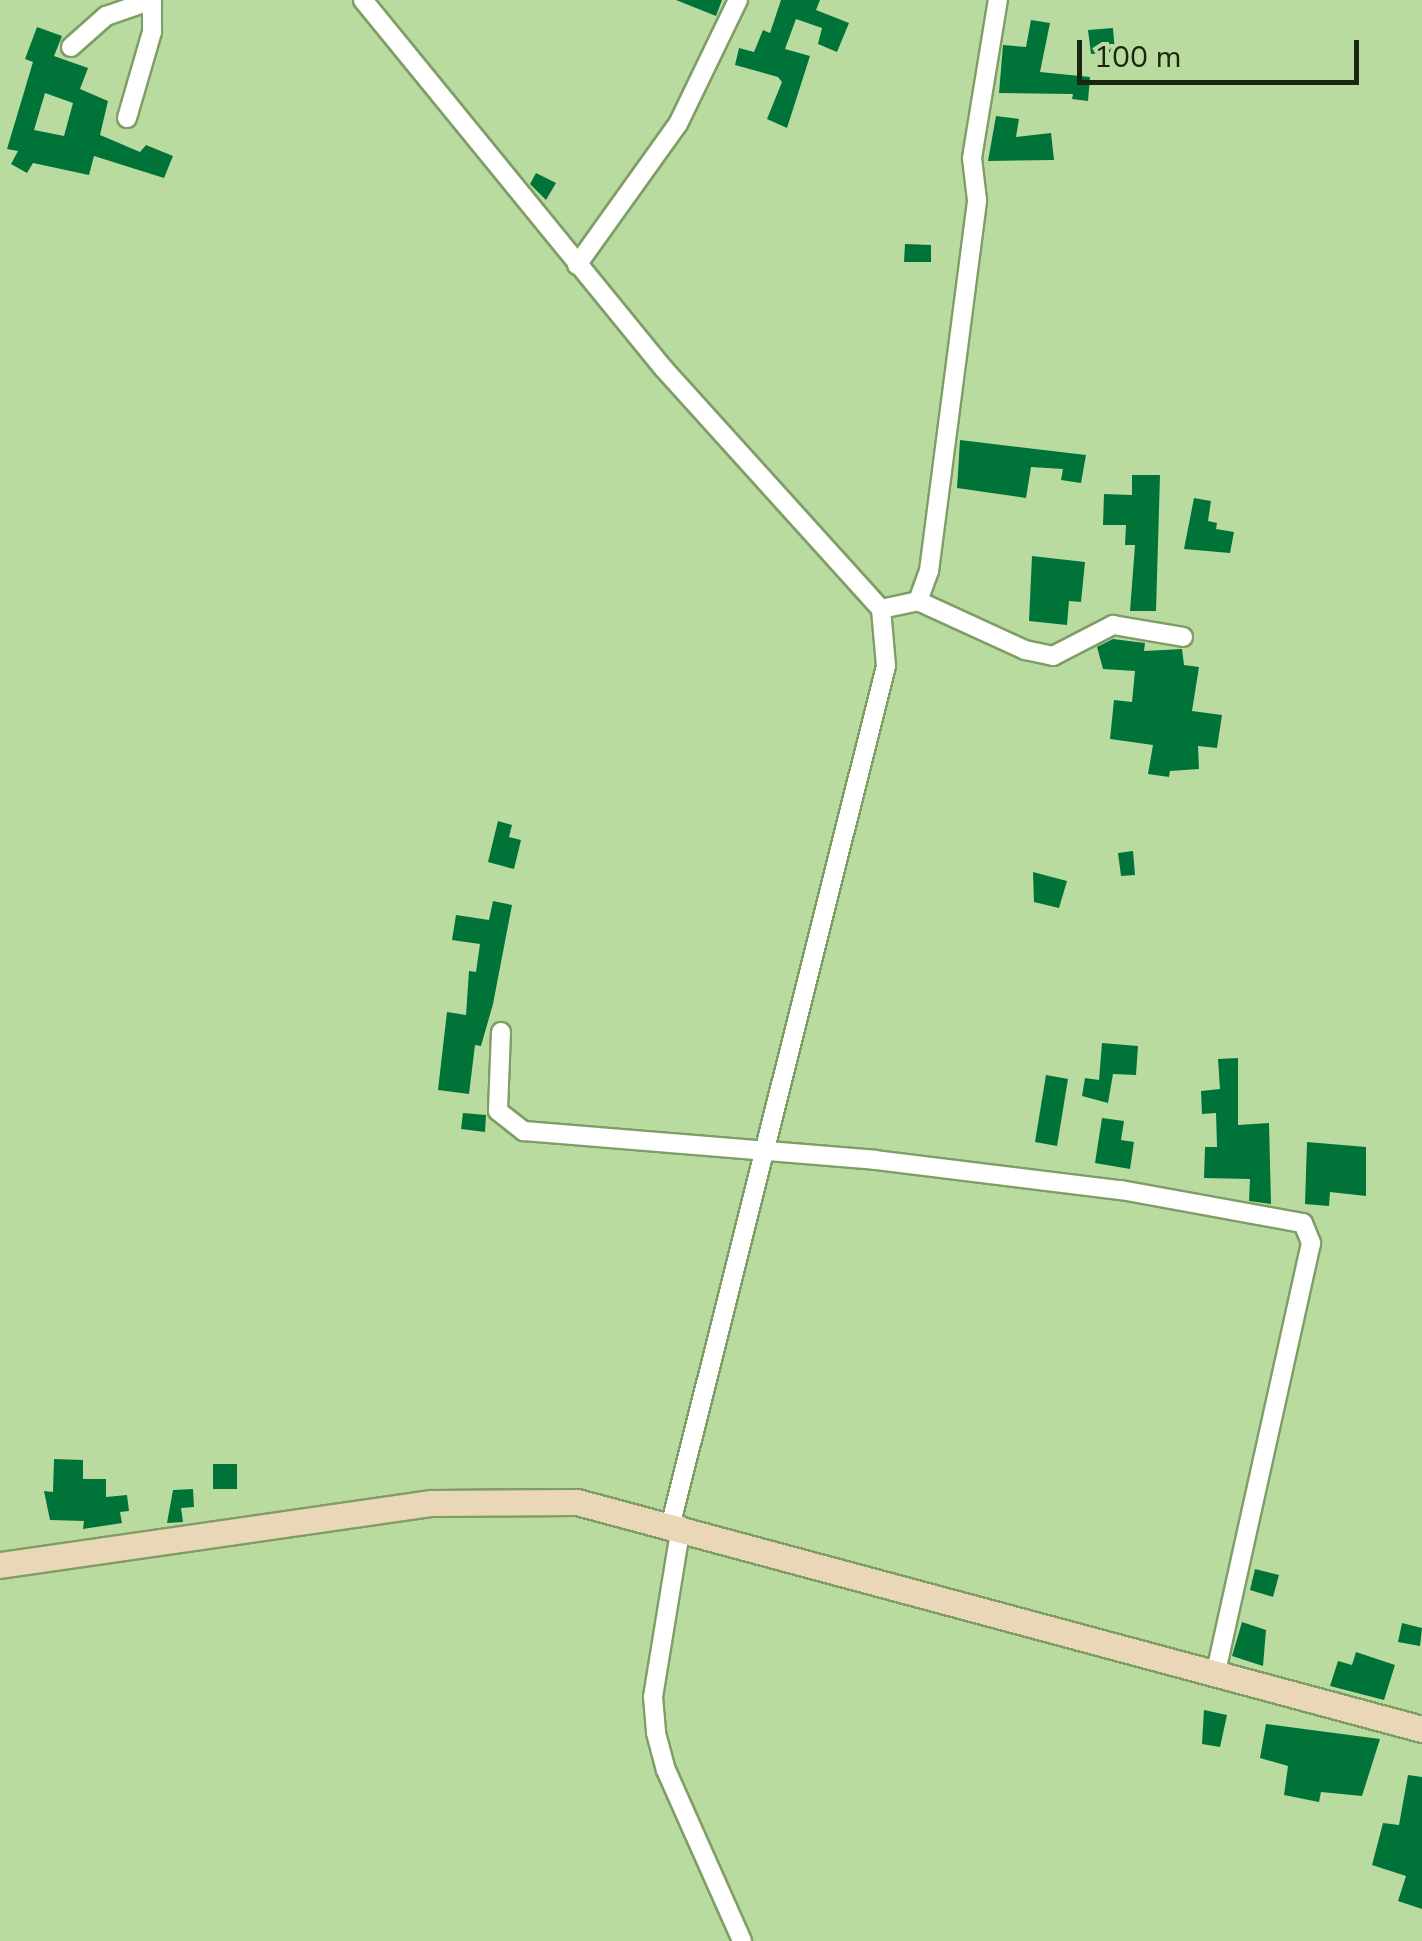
<!DOCTYPE html>
<style>
body{margin:0}
#map{position:relative;width:1422px;height:1941px;overflow:hidden;background:#badba0;font-family:"Nunito Sans",sans-serif}
div>[style]{position:absolute}
.building>*{inset:0;background:#007339}
.roads{filter:drop-shadow(2px 0 #7f9e66) drop-shadow(-2px 0 #7f9e66) drop-shadow(0 2px #7f9e66) drop-shadow(0 -2px #7f9e66)}
.minor>*{height:18px;margin:-9px;padding:0 9px;transform-origin:9px;border-radius:9px;background:#fff}
.secondary>*{height:25px;margin:-12.5px;padding:0 12.5px;transform-origin:12.5px;border-radius:12.5px;background:#ead7b7}
span{translate:-50% -50%;white-space:nowrap;text-align:center;line-height:1.15;-webkit-text-stroke:10px #badba0;paint-order:stroke}
.scale{position:absolute;left:1077px;top:40px;width:282px;height:45px;box-sizing:border-box;border:5px solid #1a2610;border-top:0;padding-left:12px;font-size:30px;line-height:35px;white-space:nowrap;color:#1a2610;-webkit-text-stroke:8px #badba0;paint-order:stroke}
</style>
<div id="map">
<div class="building">
<div style="clip-path:polygon(676px 0,722px 0,716px 16px)"></div>
<div style="clip-path:polygon(781px 0,820px 0,816px 10px,849px 23px,837px 52px,818px 44px,822px 28px,796px 19px,785px 49px,810px 56px,787px 128px,767px 119px,782px 82px,778px 77px,735px 65px,739px 48px,754px 52px,763px 30px,770px 33px)"></div>
<div style="clip-path:polygon(1031px 20px,1050px 23px,1040px 72px,1090px 77px,1088px 101px,1072px 99px,1073px 94px,999px 93px,1003px 45px,1026px 47px)"></div>
<div style="clip-path:polygon(evenodd,37px 27px,62px 36px,54px 56px,88px 68px,80px 89px,108px 101px,100px 135px,140px 152px,146px 145px,173px 156px,164px 178px,94px 156px,89px 175px,33px 163px,27px 173px,11px 164px,18px 151px,7px 149px,33px 62px,25px 59px,37px 27px,45px 93px,73px 103px,64px 136px,34px 130px,45px 93px)"></div>
<div style="clip-path:polygon(1113px 28px,1115px 52px,1091px 54px,1088px 30px)"></div>
<div style="clip-path:polygon(996px 116px,1019px 119px,1016px 137px,1051px 133px,1054px 160px,988px 161px)"></div>
<div style="clip-path:polygon(536px 173px,556px 183px,546px 200px,530px 184px)"></div>
<div style="clip-path:polygon(905px 244px,931px 245px,931px 262px,904px 262px)"></div>
<div style="clip-path:polygon(960px 440px,1086px 455px,1081px 483px,1061px 480px,1063px 469px,1031px 467px,1026px 498px,957px 488px)"></div>
<div style="clip-path:polygon(1132px 475px,1160px 475px,1156px 611px,1130px 611px,1135px 545px,1125px 545px,1126px 525px,1103px 525px,1104px 494px,1132px 495px)"></div>
<div style="clip-path:polygon(1194px 498px,1211px 501px,1208px 521px,1217px 523px,1216px 529px,1234px 532px,1230px 553px,1184px 549px)"></div>
<div style="clip-path:polygon(1032px 556px,1085px 562px,1081px 602px,1069px 601px,1067px 625px,1029px 621px)"></div>
<div style="clip-path:polygon(1113px 639px,1145px 643px,1144px 651px,1182px 649px,1184px 665px,1199px 667px,1192px 711px,1222px 715px,1217px 748px,1198px 746px,1199px 769px,1170px 771px,1169px 777px,1148px 774px,1153px 745px,1110px 739px,1114px 700px,1132px 702px,1135px 671px,1103px 669px,1097px 647px)"></div>
<div style="clip-path:polygon(498px 821px,512px 825px,509px 837px,521px 840px,514px 869px,488px 862px)"></div>
<div style="clip-path:polygon(1133px 851px,1135px 875px,1121px 876px,1118px 853px)"></div>
<div style="clip-path:polygon(1033px 872px,1067px 881px,1059px 908px,1034px 902px)"></div>
<div style="clip-path:polygon(493px 901px,512px 905px,493px 1004px,481px 1046px,475px 1045px,469px 1094px,438px 1090px,447px 1012px,466px 1015px,469px 971px,476px 972px,480px 944px,452px 940px,456px 915px,489px 920px)"></div>
<div style="clip-path:polygon(1102px 1043px,1138px 1046px,1136px 1075px,1113px 1074px,1108px 1103px,1082px 1096px,1085px 1078px,1099px 1080px)"></div>
<div style="clip-path:polygon(1238px 1058px,1238px 1125px,1269px 1123px,1271px 1204px,1249px 1201px,1250px 1179px,1204px 1178px,1205px 1147px,1217px 1147px,1216px 1113px,1202px 1114px,1201px 1091px,1220px 1089px,1218px 1059px)"></div>
<div style="clip-path:polygon(1046px 1075px,1068px 1079px,1057px 1146px,1035px 1142px)"></div>
<div style="clip-path:polygon(463px 1113px,486px 1115px,485px 1132px,461px 1129px)"></div>
<div style="clip-path:polygon(1102px 1118px,1124px 1121px,1121px 1140px,1134px 1142px,1130px 1169px,1095px 1163px)"></div>
<div style="clip-path:polygon(1307px 1142px,1366px 1147px,1366px 1196px,1330px 1192px,1329px 1206px,1305px 1204px)"></div>
<div style="clip-path:polygon(54px 1459px,83px 1460px,83px 1479px,106px 1479px,106px 1497px,127px 1495px,129px 1511px,120px 1512px,122px 1523px,83px 1529px,84px 1521px,50px 1520px,44px 1491px,53px 1492px)"></div>
<div style="clip-path:polygon(213px 1464px,237px 1464px,237px 1489px,213px 1489px)"></div>
<div style="clip-path:polygon(193px 1489px,194px 1507px,181px 1508px,183px 1522px,167px 1523px,173px 1490px)"></div>
<div style="clip-path:polygon(1255px 1569px,1279px 1575px,1273px 1597px,1250px 1590px)"></div>
<div style="clip-path:polygon(1242px 1622px,1266px 1630px,1263px 1666px,1232px 1656px)"></div>
<div style="clip-path:polygon(1402px 1623px,1422px 1628px,1420px 1646px,1398px 1642px)"></div>
<div style="clip-path:polygon(1356px 1652px,1395px 1665px,1384px 1700px,1330px 1686px,1338px 1661px,1352px 1665px)"></div>
<div style="clip-path:polygon(1204px 1710px,1227px 1715px,1220px 1747px,1202px 1744px)"></div>
<div style="clip-path:polygon(1266px 1724px,1380px 1739px,1362px 1796px,1321px 1792px,1319px 1802px,1284px 1795px,1288px 1766px,1260px 1758px)"></div>
<div style="clip-path:polygon(1408px 1775px,1422px 1777px,1422px 1909px,1398px 1901px,1406px 1876px,1372px 1865px,1383px 1823px,1399px 1825px)"></div>
</div>
<div class="roads">
<div class="minor">
<div style="left:363px;top:0;width:476px;rotate:50.8deg"></div>
<div style="left:664px;top:369px;width:324px;rotate:47.9deg"></div>
<div style="left:881px;top:609px;width:57px;rotate:85deg"></div>
<div style="left:886px;top:666px;width:884px;rotate:104.08deg"></div>
<div style="left:71px;top:47px;width:47px;rotate:-41.5deg"></div>
<div style="left:106px;top:16px;width:49px;rotate:-19.2deg"></div>
<div style="left:127px;top:118px;width:90px;rotate:-73.8deg"></div>
<div style="left:152px;top:32px;width:32px;rotate:-90deg"></div>
<div style="left:577px;top:265px;width:173px;rotate:-54.4deg"></div>
<div style="left:678px;top:124px;width:138px;rotate:-64.2deg"></div>
<div style="left:918px;top:601px;width:118px;rotate:24.6deg"></div>
<div style="left:1025px;top:650px;width:29px;rotate:12deg"></div>
<div style="left:1053px;top:656px;width:68px;rotate:-27.3deg"></div>
<div style="left:1113px;top:625px;width:71px;rotate:9.7deg"></div>
<div style="left:881px;top:609px;width:38px;rotate:-12deg"></div>
<div style="left:918px;top:601px;width:32px;rotate:-70deg"></div>
<div style="left:929px;top:571px;width:374px;rotate:-82.6deg"></div>
<div style="left:977px;top:200px;width:42px;rotate:-96.8deg"></div>
<div style="left:972px;top:158px;width:160px;rotate:-80.7deg"></div>
<div style="left:501px;top:1032px;width:79px;rotate:92.2deg"></div>
<div style="left:498px;top:1111px;width:33px;rotate:38deg"></div>
<div style="left:524px;top:1131px;width:352px;rotate:4.7deg"></div>
<div style="left:875px;top:1160px;width:248px;rotate:7deg"></div>
<div style="left:1121px;top:1190px;width:185px;rotate:10.3deg"></div>
<div style="left:1303px;top:1223px;width:22px;rotate:68deg"></div>
<div style="left:1311px;top:1243px;width:439px;rotate:102.5deg"></div>
<div style="left:681px;top:1526px;width:173px;rotate:99.3deg"></div>
<div style="left:653px;top:1697px;width:36px;rotate:85deg"></div>
<div style="left:656px;top:1733px;width:38px;rotate:75deg"></div>
<div style="left:666px;top:1770px;width:187px;rotate:66deg"></div>
</div>
<div class="secondary">
<div style="left:0;top:1565px;width:436px;rotate:-8.2deg"></div>
<div style="left:432px;top:1503px;width:145px;rotate:-0.4deg"></div>
<div style="left:577px;top:1502px;width:875px;rotate:15.04deg"></div>
</div>
</div>
<div class="scale">100 m</div>
</div>
